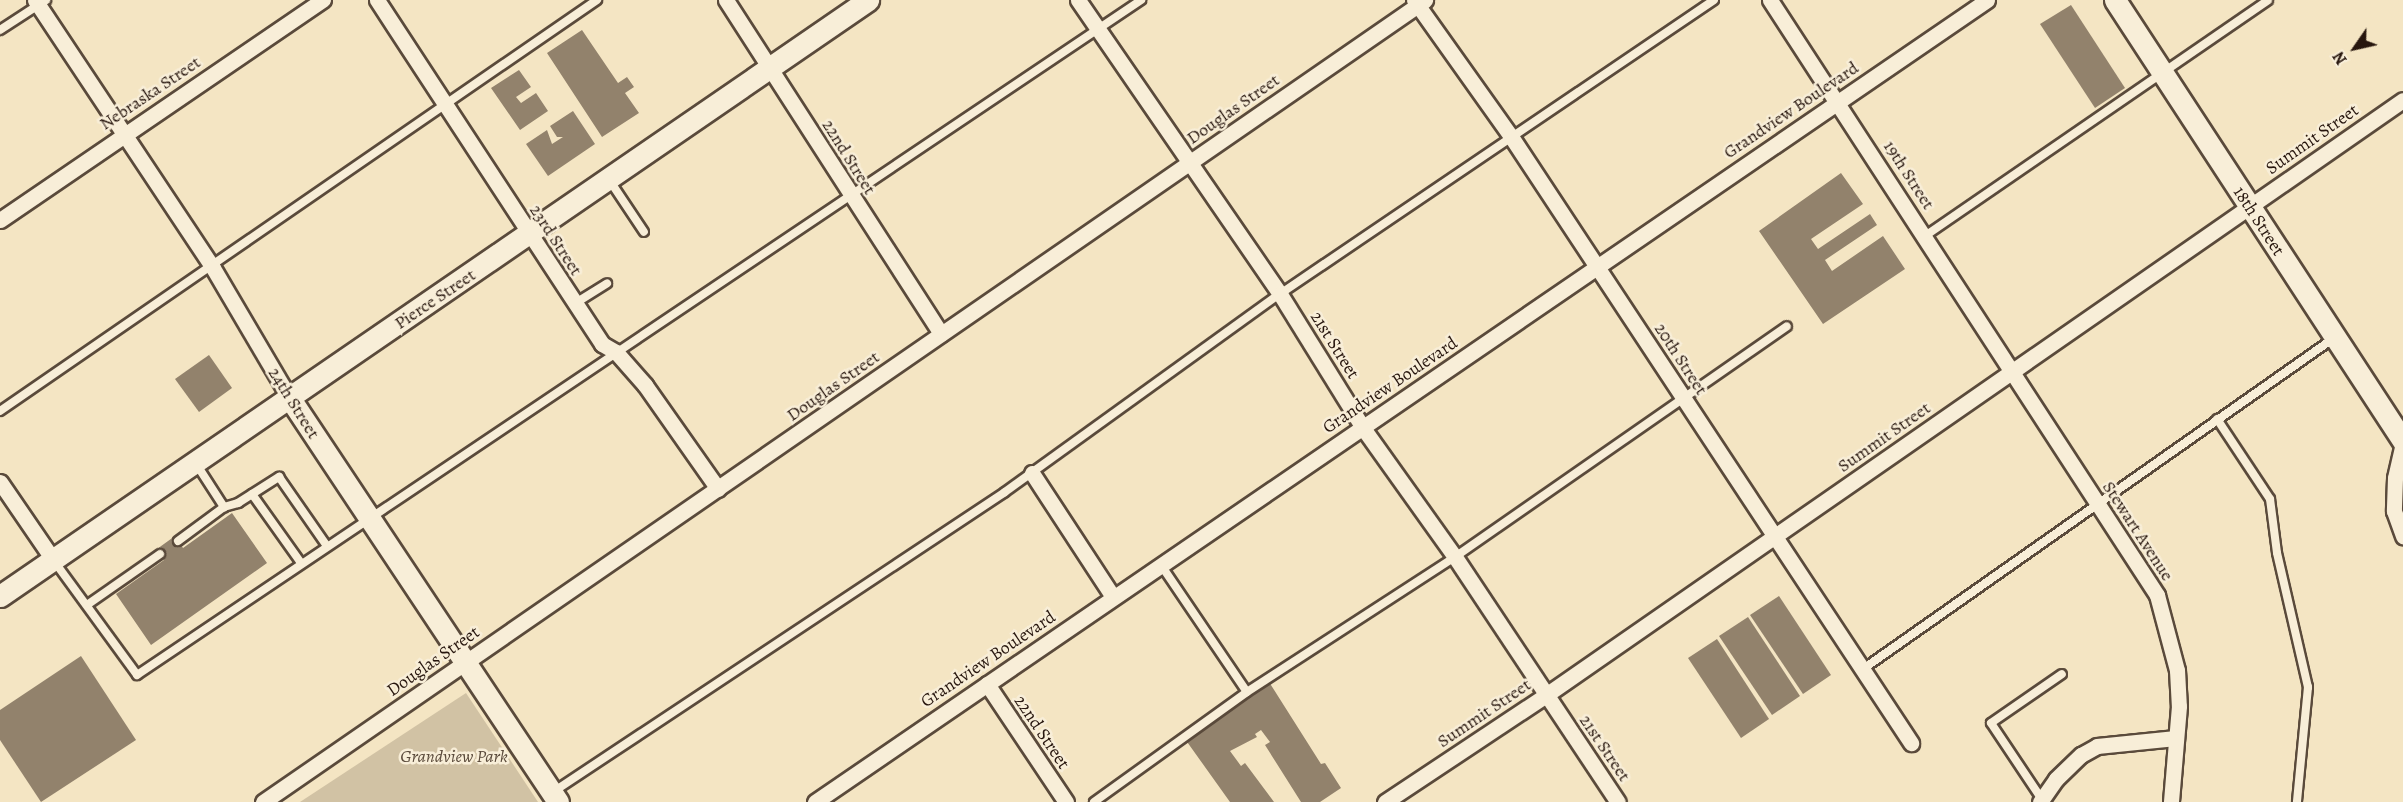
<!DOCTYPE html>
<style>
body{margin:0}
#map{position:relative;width:2403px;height:802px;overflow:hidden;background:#f4e5c3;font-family:Alegreya,serif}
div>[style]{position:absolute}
.green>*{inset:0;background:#d1c2a4}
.building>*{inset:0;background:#92826c}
.roads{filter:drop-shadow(2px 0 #5a4a3b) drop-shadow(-2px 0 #5a4a3b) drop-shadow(0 2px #5a4a3b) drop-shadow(0 -2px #5a4a3b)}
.lane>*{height:8px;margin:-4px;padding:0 4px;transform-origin:4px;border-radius:4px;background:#f8eed8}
.street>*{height:15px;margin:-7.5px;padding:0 7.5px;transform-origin:7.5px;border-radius:7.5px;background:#f8eed8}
.secondary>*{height:21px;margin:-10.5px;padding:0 10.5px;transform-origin:10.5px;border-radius:10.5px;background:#f8eed8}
span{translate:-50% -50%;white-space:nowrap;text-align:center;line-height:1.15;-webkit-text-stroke:5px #f8eed8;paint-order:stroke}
.street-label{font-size:18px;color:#27160e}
.park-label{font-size:18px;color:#5a4a3b;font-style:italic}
.north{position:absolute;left:2325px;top:18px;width:60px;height:60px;-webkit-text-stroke:4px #f8eed8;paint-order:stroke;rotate:236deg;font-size:16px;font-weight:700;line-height:24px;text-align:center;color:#27160e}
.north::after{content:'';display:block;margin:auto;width:21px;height:27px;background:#27160e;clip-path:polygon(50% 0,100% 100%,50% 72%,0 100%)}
</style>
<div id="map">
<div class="green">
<div style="clip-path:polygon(466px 693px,538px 802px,300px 802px)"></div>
</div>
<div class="building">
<div style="clip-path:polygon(2071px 5px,2125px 88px,2095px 108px,2040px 24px)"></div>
<div style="clip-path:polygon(582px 30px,618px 83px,627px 77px,634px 87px,625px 93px,639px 113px,602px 137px,547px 53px)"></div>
<div style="clip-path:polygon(519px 70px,531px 87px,516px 97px,521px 103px,536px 93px,548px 111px,520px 130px,491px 88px)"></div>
<div style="clip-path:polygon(573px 111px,595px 144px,548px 176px,526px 144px,547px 130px,552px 144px,563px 137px,557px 137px,550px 126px)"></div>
<div style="clip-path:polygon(1841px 173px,1863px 204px,1811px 239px,1818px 249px,1870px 214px,1877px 225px,1825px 260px,1832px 271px,1883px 236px,1905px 269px,1823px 324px,1759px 231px)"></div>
<div style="clip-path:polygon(209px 355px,232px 388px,199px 412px,175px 379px)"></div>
<div style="clip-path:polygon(232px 513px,267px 563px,151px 645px,116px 594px,164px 560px,157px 549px,175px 536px,183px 548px)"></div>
<div style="clip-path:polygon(1779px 596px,1831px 675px,1803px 694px,1750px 615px)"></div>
<div style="clip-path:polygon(1748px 617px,1800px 696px,1772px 715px,1719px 636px)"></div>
<div style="clip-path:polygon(1717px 639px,1769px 719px,1741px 738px,1688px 658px)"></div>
<div style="clip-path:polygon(81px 656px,136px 740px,41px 802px,0 740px,0 710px)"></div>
<div style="clip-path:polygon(1269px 682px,1321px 764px,1325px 763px,1341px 788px,1320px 802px,1301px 802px,1265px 745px,1270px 742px,1261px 730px,1255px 734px,1257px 737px,1230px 751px,1241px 766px,1245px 763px,1274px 802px,1230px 802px,1185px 739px)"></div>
</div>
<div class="roads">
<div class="lane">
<div style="left:0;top:30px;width:55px;rotate:-33.1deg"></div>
<div style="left:610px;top:181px;width:61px;rotate:56.3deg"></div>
<div style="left:1925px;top:236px;width:416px;rotate:-34.5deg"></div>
<div style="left:574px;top:304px;width:39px;rotate:-32deg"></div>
<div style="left:0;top:411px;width:725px;rotate:-34.55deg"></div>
<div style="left:2217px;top:419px;width:96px;rotate:56.5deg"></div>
<div style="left:2270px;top:499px;width:54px;rotate:82.6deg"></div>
<div style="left:2277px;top:553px;width:138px;rotate:77deg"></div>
<div style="left:2308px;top:687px;width:116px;rotate:95.5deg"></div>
<div style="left:195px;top:462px;width:54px;rotate:57.2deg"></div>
<div style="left:224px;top:507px;width:15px;rotate:-16deg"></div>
<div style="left:238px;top:503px;width:49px;rotate:-32.4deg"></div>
<div style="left:279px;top:477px;width:84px;rotate:55.2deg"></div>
<div style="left:252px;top:494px;width:85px;rotate:54.6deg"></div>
<div style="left:178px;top:541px;width:57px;rotate:-36.5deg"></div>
<div style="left:54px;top:561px;width:141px;rotate:53.9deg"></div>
<div style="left:137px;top:675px;width:1210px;rotate:-33.91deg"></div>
<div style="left:1161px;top:565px;width:153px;rotate:55.9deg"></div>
<div style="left:87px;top:605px;width:89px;rotate:-34.9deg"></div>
<div style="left:1863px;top:669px;width:576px;rotate:-35.1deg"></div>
<div style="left:553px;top:792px;width:542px;rotate:-33.57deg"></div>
<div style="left:1005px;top:492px;width:339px;rotate:-35.8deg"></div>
<div style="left:1280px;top:294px;width:524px;rotate:-34.11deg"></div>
<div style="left:2041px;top:798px;width:90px;rotate:-123.7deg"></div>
<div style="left:1991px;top:723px;width:86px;rotate:-34.6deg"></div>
<div style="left:1094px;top:802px;width:188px;rotate:-35.7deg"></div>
<div style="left:1247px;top:692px;width:248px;rotate:-33deg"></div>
<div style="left:1455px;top:557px;width:404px;rotate:-34.8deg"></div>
</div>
<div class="street">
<div style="left:35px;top:0;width:322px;rotate:56.4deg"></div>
<div style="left:213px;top:268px;width:150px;rotate:59.5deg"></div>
<div style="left:377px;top:0;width:411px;rotate:56.8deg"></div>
<div style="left:602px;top:344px;width:16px;rotate:30deg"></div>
<div style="left:616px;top:352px;width:44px;rotate:48.7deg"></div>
<div style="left:645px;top:385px;width:127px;rotate:54.9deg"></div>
<div style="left:726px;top:0;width:397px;rotate:57.2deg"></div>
<div style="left:1078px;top:0;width:357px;rotate:55.5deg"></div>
<div style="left:1280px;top:294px;width:158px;rotate:58.2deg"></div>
<div style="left:1363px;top:428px;width:158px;rotate:54.5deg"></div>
<div style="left:1455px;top:557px;width:294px;rotate:56.4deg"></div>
<div style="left:1414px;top:0;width:169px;rotate:54.6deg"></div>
<div style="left:1512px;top:138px;width:725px;rotate:56.59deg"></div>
<div style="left:1770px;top:0;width:710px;rotate:56.96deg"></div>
<div style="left:2157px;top:595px;width:78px;rotate:75.1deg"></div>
<div style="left:2177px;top:670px;width:36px;rotate:87deg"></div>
<div style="left:2179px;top:706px;width:96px;rotate:94.8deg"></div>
<div style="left:0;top:220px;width:391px;rotate:-34.3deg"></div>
<div style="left:2403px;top:443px;width:36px;rotate:103deg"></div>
<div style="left:2395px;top:478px;width:33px;rotate:92deg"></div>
<div style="left:2394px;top:511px;width:27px;rotate:70deg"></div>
<div style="left:1032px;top:473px;width:148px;rotate:56.8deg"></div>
<div style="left:0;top:482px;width:92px;rotate:55.6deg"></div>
<div style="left:987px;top:684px;width:142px;rotate:56.2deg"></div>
<div style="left:263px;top:802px;width:1412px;rotate:-34.61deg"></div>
<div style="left:815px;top:802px;width:1420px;rotate:-34.38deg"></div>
<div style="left:1385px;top:802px;width:193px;rotate:-33.6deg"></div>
<div style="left:1546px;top:695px;width:1043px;rotate:-34.77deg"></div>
<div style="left:2040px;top:802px;width:28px;rotate:-55deg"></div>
<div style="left:2056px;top:779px;width:35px;rotate:-44deg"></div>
<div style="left:2081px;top:755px;width:18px;rotate:-29deg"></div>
<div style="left:2097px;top:746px;width:79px;rotate:-5.8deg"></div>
</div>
<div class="secondary">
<div style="left:2115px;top:0;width:527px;rotate:56.85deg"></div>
<div style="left:289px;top:397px;width:486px;rotate:56.4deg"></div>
<div style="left:0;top:596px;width:1053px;rotate:-34.47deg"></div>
</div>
</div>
<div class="street-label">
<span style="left:150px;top:93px;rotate:-34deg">Nebraska Street</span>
<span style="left:1233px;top:109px;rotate:-35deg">Douglas Street</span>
<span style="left:1791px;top:110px;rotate:-34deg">Grandview Boulevard</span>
<span style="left:2312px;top:139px;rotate:-35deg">Summit Street</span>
<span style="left:849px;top:157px;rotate:58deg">22nd Street</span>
<span style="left:1909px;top:175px;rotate:57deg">19th Street</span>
<span style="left:2259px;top:221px;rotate:57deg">18th Street</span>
<span style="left:556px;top:240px;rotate:57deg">23rd Street</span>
<span style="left:435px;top:299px;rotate:-34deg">Pierce Street</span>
<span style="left:1335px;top:345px;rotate:58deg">21st Street</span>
<span style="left:1681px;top:359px;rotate:57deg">20th Street</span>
<span style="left:1390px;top:385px;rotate:-34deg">Grandview Boulevard</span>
<span style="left:833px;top:386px;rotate:-35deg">Douglas Street</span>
<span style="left:294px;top:403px;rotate:58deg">24th Street</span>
<span style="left:1884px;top:437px;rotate:-35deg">Summit Street</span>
<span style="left:2138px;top:531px;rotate:57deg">Stewart Avenue</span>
<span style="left:988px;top:659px;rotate:-34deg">Grandview Boulevard</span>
<span style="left:433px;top:661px;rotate:-35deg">Douglas Street</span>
<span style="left:1484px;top:713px;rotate:-34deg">Summit Street</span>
<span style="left:1042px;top:732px;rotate:56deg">22nd Street</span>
<span style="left:1605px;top:748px;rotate:56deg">21st Street</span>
</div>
<div class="park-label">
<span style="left:454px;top:756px">Grandview Park</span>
</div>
<div class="north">N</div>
</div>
